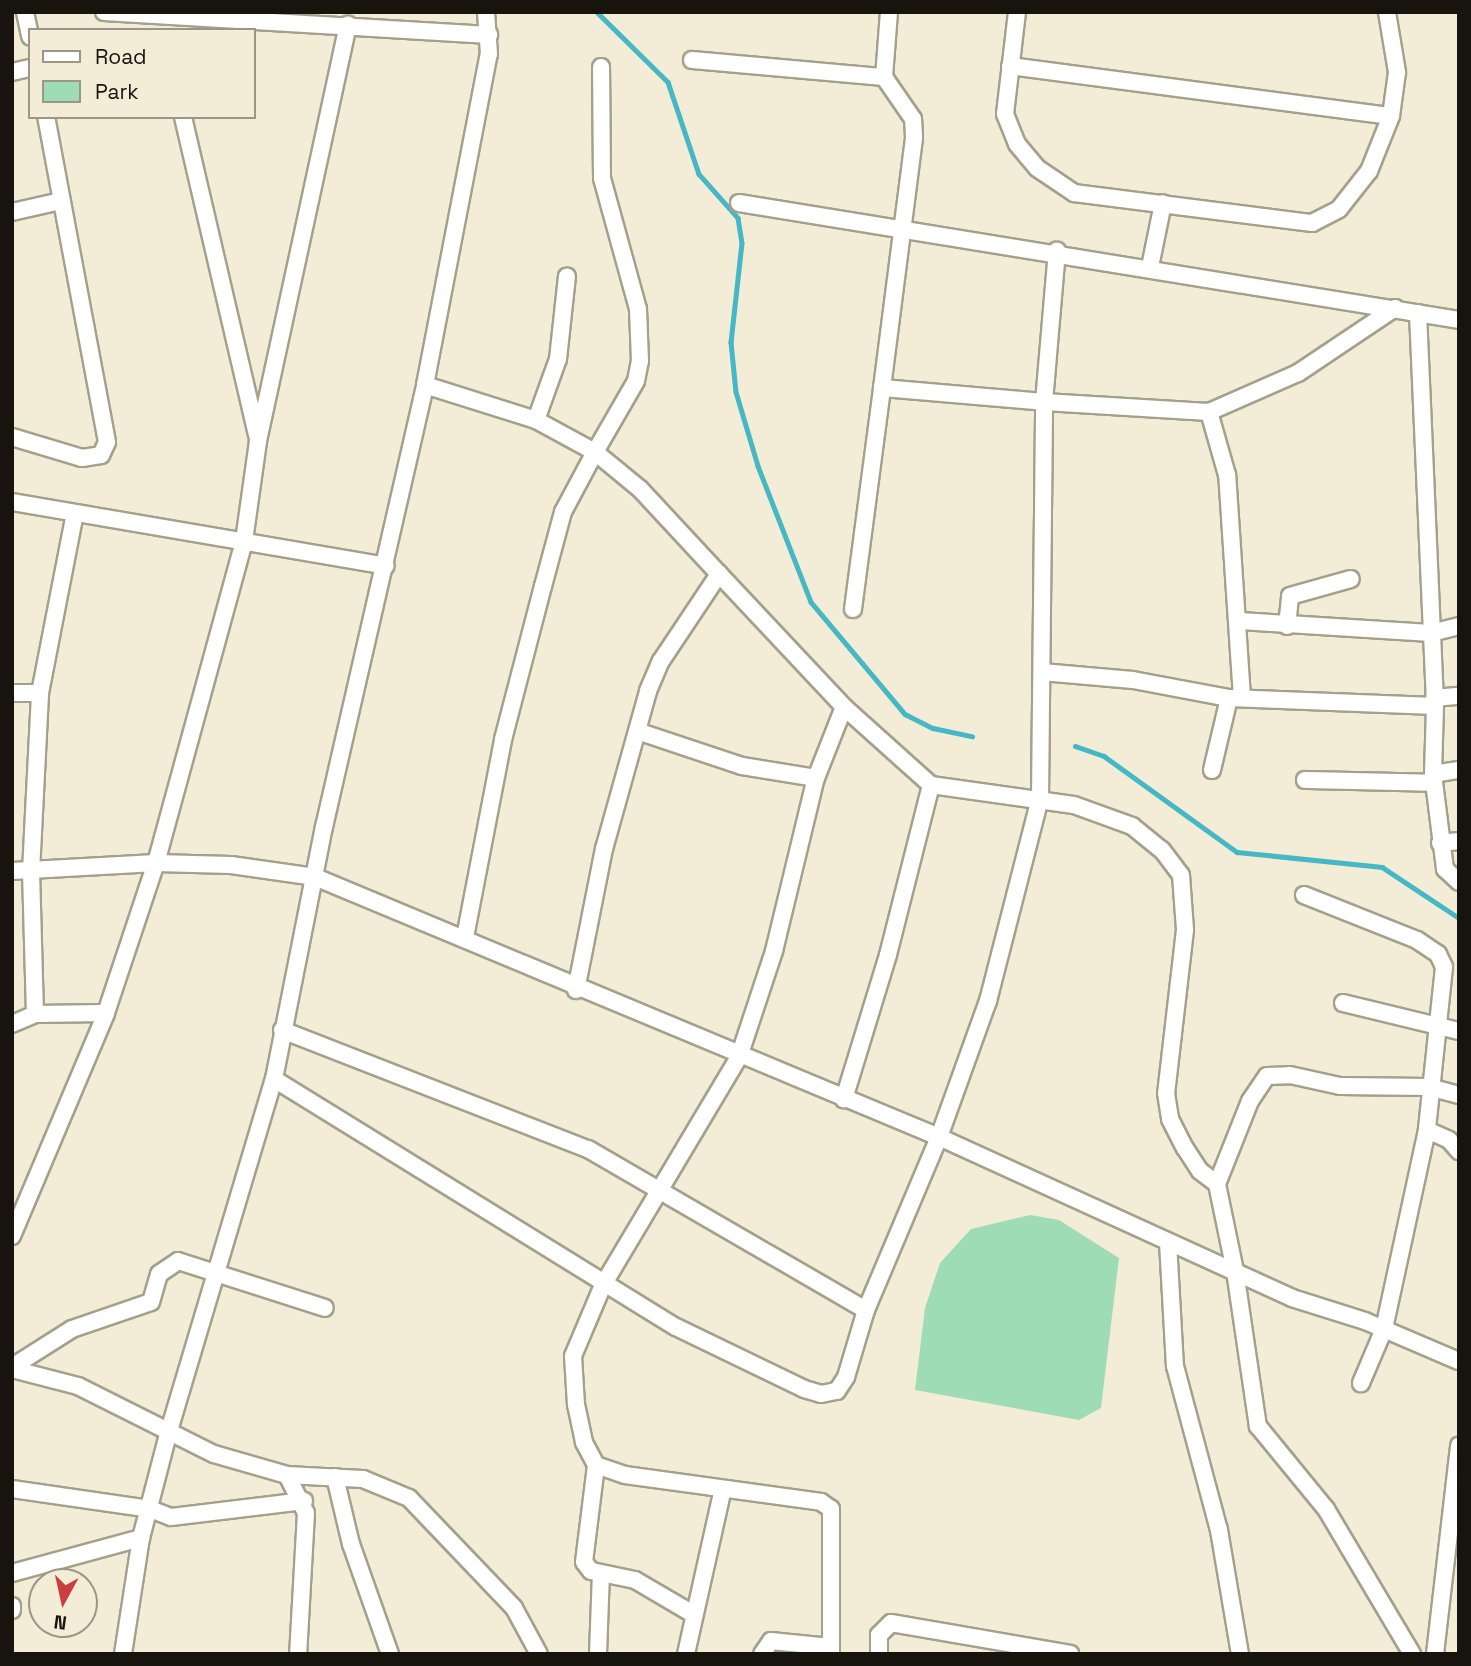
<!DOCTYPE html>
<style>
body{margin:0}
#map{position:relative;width:1471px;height:1666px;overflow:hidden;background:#f3edd7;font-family:"Space Grotesk",sans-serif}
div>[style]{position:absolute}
.green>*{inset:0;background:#9edcb6}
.stream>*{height:4.5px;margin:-2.25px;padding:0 2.25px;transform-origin:2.25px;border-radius:2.25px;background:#46b7c4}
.roads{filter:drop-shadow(2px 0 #a5a08c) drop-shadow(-2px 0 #a5a08c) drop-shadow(0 2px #a5a08c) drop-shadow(0 -2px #a5a08c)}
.minor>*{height:16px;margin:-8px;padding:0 8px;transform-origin:8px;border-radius:8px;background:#fff}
span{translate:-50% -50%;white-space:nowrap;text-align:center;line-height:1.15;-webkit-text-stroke:5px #f3edd7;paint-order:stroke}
.frame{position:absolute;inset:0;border:14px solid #16140d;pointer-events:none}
.legend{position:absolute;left:28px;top:28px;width:228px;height:91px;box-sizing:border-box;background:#f3edd7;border:2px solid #9b9686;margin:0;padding:9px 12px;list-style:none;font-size:21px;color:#16140d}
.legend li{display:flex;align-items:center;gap:14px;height:35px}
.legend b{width:35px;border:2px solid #9b9686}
.north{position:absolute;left:28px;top:1568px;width:70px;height:70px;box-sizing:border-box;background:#f3edd7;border:2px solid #9b9686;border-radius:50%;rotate:188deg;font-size:19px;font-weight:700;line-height:28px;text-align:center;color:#16140d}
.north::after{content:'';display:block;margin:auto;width:24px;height:32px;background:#cc3d3e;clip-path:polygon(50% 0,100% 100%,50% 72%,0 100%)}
</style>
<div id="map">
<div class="green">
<div style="clip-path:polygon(1030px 1215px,1059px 1220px,1119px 1258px,1101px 1408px,1079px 1420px,915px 1390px,925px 1308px,940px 1263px,971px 1229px)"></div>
</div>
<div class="stream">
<div style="left:597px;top:12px;width:100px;rotate:44.6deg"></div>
<div style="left:668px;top:82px;width:97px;rotate:71.4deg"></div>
<div style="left:699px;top:174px;width:59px;rotate:48.4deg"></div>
<div style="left:738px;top:218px;width:25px;rotate:81deg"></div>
<div style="left:742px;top:243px;width:100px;rotate:96.3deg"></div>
<div style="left:731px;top:342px;width:50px;rotate:84.3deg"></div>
<div style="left:736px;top:392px;width:77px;rotate:73.4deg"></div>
<div style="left:758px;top:466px;width:146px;rotate:68.7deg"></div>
<div style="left:811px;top:602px;width:146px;rotate:50deg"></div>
<div style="left:905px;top:714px;width:31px;rotate:27deg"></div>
<div style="left:933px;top:728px;width:40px;rotate:12deg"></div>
<div style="left:1075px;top:746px;width:31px;rotate:19deg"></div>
<div style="left:1104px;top:756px;width:164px;rotate:35.8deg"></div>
<div style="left:1237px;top:852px;width:146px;rotate:5.9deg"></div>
<div style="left:1382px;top:867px;width:92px;rotate:33.5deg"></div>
</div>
<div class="roads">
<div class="minor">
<div style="left:25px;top:12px;width:25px;rotate:78deg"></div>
<div style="left:104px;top:12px;width:386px;rotate:3.4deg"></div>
<div style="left:1017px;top:12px;width:103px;rotate:96.7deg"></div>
<div style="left:1005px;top:114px;width:32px;rotate:68deg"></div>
<div style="left:1017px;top:144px;width:31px;rotate:50deg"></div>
<div style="left:1037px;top:168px;width:45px;rotate:34deg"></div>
<div style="left:1074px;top:193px;width:240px;rotate:7.2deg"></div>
<div style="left:1312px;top:223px;width:30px;rotate:-27deg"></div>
<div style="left:1339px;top:209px;width:48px;rotate:-51.7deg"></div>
<div style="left:1369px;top:171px;width:59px;rotate:-68.2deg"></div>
<div style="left:692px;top:60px;width:193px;rotate:5.1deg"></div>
<div style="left:1010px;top:66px;width:384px;rotate:7.5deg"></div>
<div style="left:1391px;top:116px;width:44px;rotate:-82.2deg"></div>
<div style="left:1397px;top:72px;width:61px;rotate:-99.5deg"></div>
<div style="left:12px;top:72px;width:18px;rotate:-13deg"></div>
<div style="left:183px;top:117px;width:326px;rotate:76.9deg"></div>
<div style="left:739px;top:203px;width:729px;rotate:9.23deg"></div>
<div style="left:12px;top:212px;width:50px;rotate:-12.7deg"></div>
<div style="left:1150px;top:267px;width:65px;rotate:-78.5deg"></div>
<div style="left:1418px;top:313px;width:393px;rotate:87.5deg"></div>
<div style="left:1435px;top:706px;width:68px;rotate:91.7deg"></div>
<div style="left:1433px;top:774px;width:96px;rotate:82.8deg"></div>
<div style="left:1445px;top:869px;width:19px;rotate:43deg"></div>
<div style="left:425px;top:385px;width:116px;rotate:17.5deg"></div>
<div style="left:536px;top:420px;width:67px;rotate:28.5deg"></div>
<div style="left:595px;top:452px;width:68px;rotate:118.1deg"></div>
<div style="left:563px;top:512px;width:77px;rotate:105.1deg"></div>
<div style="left:543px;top:586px;width:159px;rotate:104.6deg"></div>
<div style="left:503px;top:740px;width:202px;rotate:100.9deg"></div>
<div style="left:882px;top:388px;width:253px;rotate:-82.7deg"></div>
<div style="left:914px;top:137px;width:18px;rotate:-93deg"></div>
<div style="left:913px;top:119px;width:51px;rotate:-124.6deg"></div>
<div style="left:884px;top:77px;width:65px;rotate:-85.6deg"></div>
<div style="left:536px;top:420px;width:65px;rotate:-70.2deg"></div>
<div style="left:558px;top:359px;width:83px;rotate:-83.8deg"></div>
<div style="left:12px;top:437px;width:73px;rotate:16.7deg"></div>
<div style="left:82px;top:458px;width:19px;rotate:-9deg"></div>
<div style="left:101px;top:455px;width:14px;rotate:-65deg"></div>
<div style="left:107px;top:442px;width:331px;rotate:-100.6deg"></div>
<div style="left:12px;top:502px;width:379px;rotate:9.7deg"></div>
<div style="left:853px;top:609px;width:223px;rotate:-82.5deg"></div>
<div style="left:882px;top:388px;width:163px;rotate:4.9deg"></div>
<div style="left:1044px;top:402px;width:152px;rotate:-85.1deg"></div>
<div style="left:1240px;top:621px;width:191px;rotate:3.6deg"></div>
<div style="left:1431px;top:633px;width:29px;rotate:-14deg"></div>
<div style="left:1287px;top:626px;width:30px;rotate:-84deg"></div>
<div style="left:1290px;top:596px;width:63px;rotate:-15.6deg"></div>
<div style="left:1042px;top:672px;width:91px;rotate:5deg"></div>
<div style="left:1133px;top:680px;width:98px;rotate:10.6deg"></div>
<div style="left:1229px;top:698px;width:206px;rotate:2.2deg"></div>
<div style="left:12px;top:693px;width:28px"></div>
<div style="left:1242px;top:698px;width:224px;rotate:-93.8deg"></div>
<div style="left:1227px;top:475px;width:66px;rotate:-105.9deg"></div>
<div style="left:1209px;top:412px;width:97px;rotate:-23.7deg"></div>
<div style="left:1298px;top:373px;width:117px;rotate:-33.8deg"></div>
<div style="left:1434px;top:698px;width:25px;rotate:-5deg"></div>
<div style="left:844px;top:707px;width:117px;rotate:41.9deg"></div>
<div style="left:931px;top:785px;width:175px;rotate:104.2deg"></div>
<div style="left:888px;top:955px;width:151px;rotate:107deg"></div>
<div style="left:637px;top:731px;width:111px;rotate:18.4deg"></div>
<div style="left:742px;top:766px;width:75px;rotate:9.2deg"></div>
<div style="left:1212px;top:770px;width:74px;rotate:-76.7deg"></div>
<div style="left:1433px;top:774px;width:26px;rotate:-9deg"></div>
<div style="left:1305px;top:780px;width:129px;rotate:1.3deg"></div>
<div style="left:931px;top:785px;width:144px;rotate:8deg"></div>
<div style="left:1074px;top:805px;width:62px;rotate:19.9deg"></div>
<div style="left:1132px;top:826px;width:38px;rotate:39deg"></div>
<div style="left:1162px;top:850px;width:31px;rotate:53deg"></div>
<div style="left:1181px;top:875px;width:55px;rotate:85.8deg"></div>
<div style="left:1185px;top:930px;width:164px;rotate:96.6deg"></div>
<div style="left:1166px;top:1093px;width:26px;rotate:81deg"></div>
<div style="left:1170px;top:1119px;width:33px;rotate:63deg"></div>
<div style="left:1185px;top:1148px;width:27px;rotate:57deg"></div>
<div style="left:1200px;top:1171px;width:21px;rotate:37deg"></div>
<div style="left:1217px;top:1184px;width:89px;rotate:78.3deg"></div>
<div style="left:1235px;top:1271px;width:157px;rotate:81.6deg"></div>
<div style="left:1258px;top:1426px;width:107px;rotate:50.7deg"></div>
<div style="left:1326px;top:1509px;width:169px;rotate:59.3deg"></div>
<div style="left:1440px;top:843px;width:19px;rotate:-6deg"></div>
<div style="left:12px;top:871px;width:144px;rotate:-3.2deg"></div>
<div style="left:156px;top:863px;width:75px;rotate:1.5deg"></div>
<div style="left:231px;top:865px;width:85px;rotate:8.1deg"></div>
<div style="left:315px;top:877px;width:676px;rotate:22.62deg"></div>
<div style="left:939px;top:1137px;width:388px;rotate:24.5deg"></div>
<div style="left:1292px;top:1298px;width:77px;rotate:17.5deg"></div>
<div style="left:1365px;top:1321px;width:102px;rotate:23.1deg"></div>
<div style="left:1304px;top:895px;width:122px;rotate:21.7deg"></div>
<div style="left:1417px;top:940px;width:25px;rotate:34deg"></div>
<div style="left:1438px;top:954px;width:14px;rotate:65deg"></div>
<div style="left:1444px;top:967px;width:164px;rotate:96deg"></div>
<div style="left:1427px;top:1130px;width:204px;rotate:102.2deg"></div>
<div style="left:1384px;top:1329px;width:59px;rotate:113.1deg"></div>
<div style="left:576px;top:990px;width:144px;rotate:-78.8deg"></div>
<div style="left:604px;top:849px;width:164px;rotate:-74.4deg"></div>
<div style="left:648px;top:691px;width:33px;rotate:-67deg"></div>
<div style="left:661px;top:661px;width:105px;rotate:-56.3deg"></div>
<div style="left:719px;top:574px;width:116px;rotate:-132.9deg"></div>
<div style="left:640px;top:489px;width:58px;rotate:-140.6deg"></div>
<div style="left:595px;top:452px;width:82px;rotate:-60deg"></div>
<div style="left:636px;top:381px;width:20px;rotate:-79deg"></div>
<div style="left:640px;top:361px;width:52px;rotate:-92.2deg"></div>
<div style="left:638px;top:309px;width:136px;rotate:-105.4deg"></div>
<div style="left:602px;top:178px;width:111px;rotate:-90.5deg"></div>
<div style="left:1343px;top:1003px;width:119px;rotate:13.6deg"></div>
<div style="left:35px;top:1014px;width:142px;rotate:-91.6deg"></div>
<div style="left:31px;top:872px;width:179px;rotate:-87.1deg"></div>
<div style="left:40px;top:693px;width:183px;rotate:-79deg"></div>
<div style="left:12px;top:1024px;width:25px;rotate:-23deg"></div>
<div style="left:35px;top:1014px;width:71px;rotate:-0.8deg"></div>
<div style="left:282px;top:1030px;width:328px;rotate:21.3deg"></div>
<div style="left:588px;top:1149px;width:321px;rotate:30.1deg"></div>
<div style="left:274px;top:1079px;width:472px;rotate:31.7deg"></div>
<div style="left:676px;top:1327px;width:142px;rotate:25.8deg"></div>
<div style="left:804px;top:1389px;width:18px;rotate:16deg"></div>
<div style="left:821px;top:1394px;width:16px;rotate:-11deg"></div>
<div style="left:837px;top:1391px;width:17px;rotate:-57deg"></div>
<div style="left:846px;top:1377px;width:70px;rotate:-73.4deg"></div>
<div style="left:866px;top:1310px;width:188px;rotate:-67.1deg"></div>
<div style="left:939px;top:1137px;width:145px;rotate:-70.2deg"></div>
<div style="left:988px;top:1001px;width:210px;rotate:-75.6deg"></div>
<div style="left:1040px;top:798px;width:396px;rotate:-89.4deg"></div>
<div style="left:1044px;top:402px;width:165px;rotate:3.5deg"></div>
<div style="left:1427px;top:1130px;width:24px;rotate:24deg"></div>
<div style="left:1449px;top:1140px;width:15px;rotate:48deg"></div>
<div style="left:1217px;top:1184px;width:89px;rotate:-68.3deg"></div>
<div style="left:1250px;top:1101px;width:30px;rotate:-56deg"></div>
<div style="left:1267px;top:1076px;width:23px;rotate:-2deg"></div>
<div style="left:1290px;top:1075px;width:51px;rotate:12.4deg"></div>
<div style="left:1340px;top:1086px;width:89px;rotate:0.6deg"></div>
<div style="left:1429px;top:1087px;width:31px;rotate:15deg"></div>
<div style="left:12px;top:1236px;width:242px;rotate:-67.1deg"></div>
<div style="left:106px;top:1013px;width:158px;rotate:-71.6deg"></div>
<div style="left:156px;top:863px;width:334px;rotate:-74.7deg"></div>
<div style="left:244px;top:541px;width:101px;rotate:-82deg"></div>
<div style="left:258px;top:441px;width:426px;rotate:-77.8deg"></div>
<div style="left:1168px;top:1242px;width:124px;rotate:86.8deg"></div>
<div style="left:1175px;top:1366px;width:170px;rotate:75deg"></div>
<div style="left:1219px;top:1530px;width:126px;rotate:80.4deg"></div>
<div style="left:12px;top:1367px;width:71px;rotate:-32.3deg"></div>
<div style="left:72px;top:1329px;width:83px;rotate:-18.9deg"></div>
<div style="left:151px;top:1302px;width:29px;rotate:-74deg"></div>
<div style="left:159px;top:1274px;width:23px;rotate:-34deg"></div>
<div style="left:178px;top:1261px;width:154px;rotate:17.7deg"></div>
<div style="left:12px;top:1369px;width:68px;rotate:14.4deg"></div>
<div style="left:78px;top:1386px;width:152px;rotate:26.6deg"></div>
<div style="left:214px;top:1454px;width:76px;rotate:16deg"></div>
<div style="left:287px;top:1475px;width:76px;rotate:3deg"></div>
<div style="left:363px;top:1479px;width:50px;rotate:22.4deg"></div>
<div style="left:409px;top:1498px;width:152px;rotate:46.3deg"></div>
<div style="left:514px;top:1608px;width:52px;rotate:61.5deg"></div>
<div style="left:596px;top:1465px;width:31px;rotate:19deg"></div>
<div style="left:625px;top:1475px;width:198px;rotate:7.8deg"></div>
<div style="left:821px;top:1502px;width:12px;rotate:35deg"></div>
<div style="left:831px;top:1509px;width:145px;rotate:90deg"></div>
<div style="left:287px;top:1475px;width:42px;rotate:63.4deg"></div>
<div style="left:306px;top:1513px;width:141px;rotate:93.2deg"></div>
<div style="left:335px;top:1477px;width:69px;rotate:76.6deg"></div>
<div style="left:351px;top:1544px;width:117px;rotate:70.5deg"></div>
<div style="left:12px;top:1489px;width:139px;rotate:8.2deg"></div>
<div style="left:150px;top:1509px;width:22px;rotate:21deg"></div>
<div style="left:171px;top:1517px;width:134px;rotate:-6.9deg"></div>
<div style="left:12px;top:1573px;width:134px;rotate:-15.2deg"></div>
<div style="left:12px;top:1606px;width:4px;rotate:90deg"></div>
<div style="left:693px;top:1614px;width:67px;rotate:-149.6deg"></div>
<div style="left:635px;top:1580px;width:45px;rotate:-168.4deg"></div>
<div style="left:591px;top:1571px;width:11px;rotate:-128deg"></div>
<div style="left:584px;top:1562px;width:98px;rotate:-82.9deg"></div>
<div style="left:596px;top:1465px;width:26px;rotate:-118deg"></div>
<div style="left:584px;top:1442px;width:38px;rotate:-102deg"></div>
<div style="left:576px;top:1405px;width:49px;rotate:-93.5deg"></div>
<div style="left:573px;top:1356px;width:77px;rotate:-67.1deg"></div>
<div style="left:603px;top:1285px;width:265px;rotate:-59.2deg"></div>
<div style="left:739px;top:1057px;width:112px;rotate:-71.7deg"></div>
<div style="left:774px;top:951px;width:178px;rotate:-76.4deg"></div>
<div style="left:816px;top:778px;width:76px;rotate:-68.5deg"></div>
<div style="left:844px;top:707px;width:183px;rotate:-133.2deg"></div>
<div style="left:123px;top:1654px;width:117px;rotate:-81.2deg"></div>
<div style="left:141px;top:1538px;width:107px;rotate:-75.4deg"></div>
<div style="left:168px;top:1434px;width:370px;rotate:-73.4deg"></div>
<div style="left:274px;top:1079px;width:257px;rotate:-78.8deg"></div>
<div style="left:324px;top:827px;width:453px;rotate:-77.1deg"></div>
<div style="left:425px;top:385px;width:337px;rotate:-79.1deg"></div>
<div style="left:489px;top:54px;width:42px;rotate:-94.1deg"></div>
<div style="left:598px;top:1654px;width:80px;rotate:-87.9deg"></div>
<div style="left:686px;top:1654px;width:169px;rotate:-77.4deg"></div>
<div style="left:762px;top:1654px;width:16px;rotate:-55deg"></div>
<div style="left:771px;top:1641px;width:60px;rotate:5.7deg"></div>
<div style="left:879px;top:1654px;width:19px;rotate:-90deg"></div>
<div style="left:879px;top:1635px;width:17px;rotate:-45deg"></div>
<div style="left:891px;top:1623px;width:182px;rotate:9.8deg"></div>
<div style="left:1435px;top:1654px;width:210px;rotate:-83.4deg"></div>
</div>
</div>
<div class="frame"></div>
<ul class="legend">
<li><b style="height:9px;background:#fff"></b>Road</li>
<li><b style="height:19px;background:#9edcb6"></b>Park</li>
</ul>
<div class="north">N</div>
</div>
